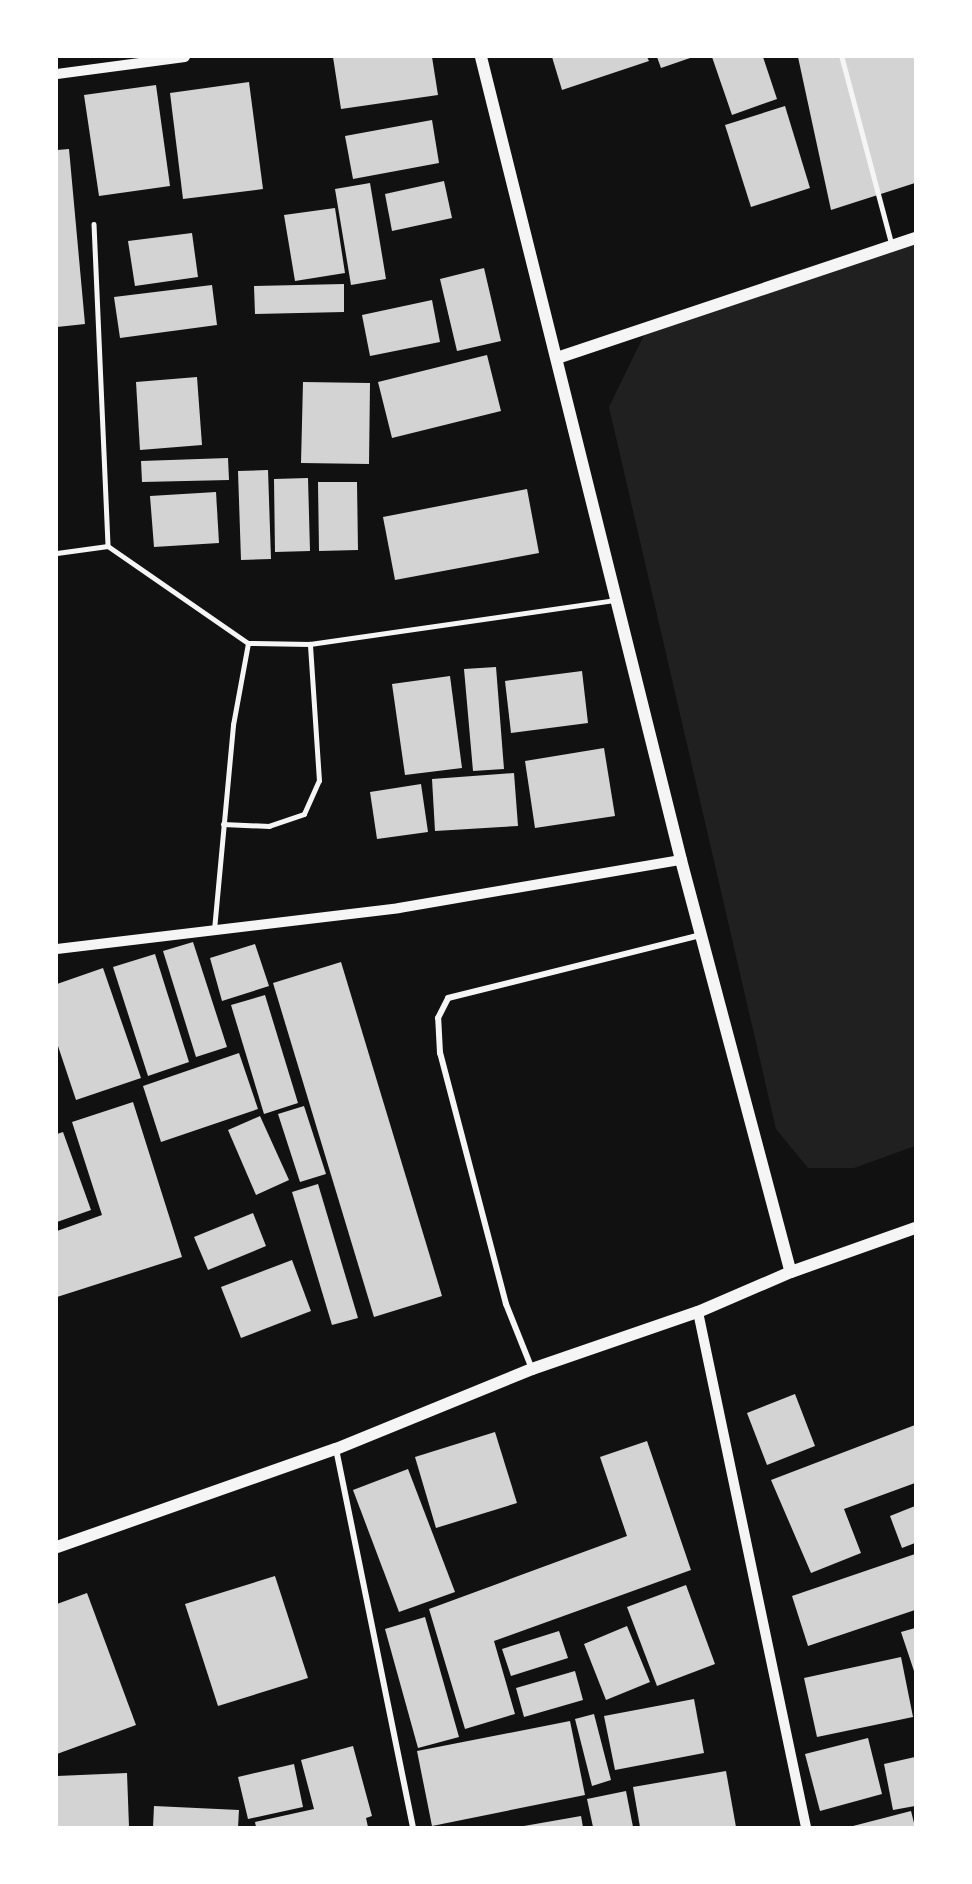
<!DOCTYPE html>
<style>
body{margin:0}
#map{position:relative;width:972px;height:1884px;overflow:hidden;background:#111;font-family:Manrope,sans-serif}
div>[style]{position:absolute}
.green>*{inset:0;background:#202020}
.building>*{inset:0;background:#d3d3d3}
.service>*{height:4.5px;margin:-2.25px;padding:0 2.25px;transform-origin:2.25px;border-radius:2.25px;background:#f5f5f5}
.minor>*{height:6px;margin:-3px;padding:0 3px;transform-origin:3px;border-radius:3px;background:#f5f5f5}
.tertiary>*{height:10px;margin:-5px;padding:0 5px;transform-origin:5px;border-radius:5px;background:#f5f5f5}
.secondary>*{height:12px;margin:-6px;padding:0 6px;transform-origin:6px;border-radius:6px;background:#f5f5f5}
span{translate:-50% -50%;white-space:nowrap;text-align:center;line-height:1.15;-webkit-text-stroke:4.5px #fff;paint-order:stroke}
.frame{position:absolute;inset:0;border:58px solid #fff;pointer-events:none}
</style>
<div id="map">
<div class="green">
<div style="clip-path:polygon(915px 241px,915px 1146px,854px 1168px,808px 1168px,776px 1129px,609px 407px,646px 331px)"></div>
</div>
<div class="building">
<div style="clip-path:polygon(333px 57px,432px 57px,438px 95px,341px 109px)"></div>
<div style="clip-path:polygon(552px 57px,647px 57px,649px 61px,562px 90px)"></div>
<div style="clip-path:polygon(657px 57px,693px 57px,661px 68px)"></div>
<div style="clip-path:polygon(712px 57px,763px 57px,777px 99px,732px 115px)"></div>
<div style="clip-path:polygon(798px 57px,915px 57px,915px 183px,831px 210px)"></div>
<div style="clip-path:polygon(249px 82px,263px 189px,183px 199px,170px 93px)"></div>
<div style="clip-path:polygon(156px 85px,170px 186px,99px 196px,84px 95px)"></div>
<div style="clip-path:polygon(785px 106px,810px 188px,751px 207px,725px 125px)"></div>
<div style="clip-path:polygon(432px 120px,439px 163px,353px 179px,345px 136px)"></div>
<div style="clip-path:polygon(69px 149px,85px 324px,57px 327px,57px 150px)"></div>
<div style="clip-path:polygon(444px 181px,452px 218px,392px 231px,385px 194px)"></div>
<div style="clip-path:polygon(370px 183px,386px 279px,351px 285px,335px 189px)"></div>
<div style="clip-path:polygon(335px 208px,345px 273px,295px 281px,284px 215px)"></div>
<div style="clip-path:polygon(192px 233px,198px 277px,135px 286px,128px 241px)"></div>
<div style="clip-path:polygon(484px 268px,501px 341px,457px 351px,440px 279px)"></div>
<div style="clip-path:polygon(344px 284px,344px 312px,255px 314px,254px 286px)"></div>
<div style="clip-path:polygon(212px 285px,217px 325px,120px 338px,114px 297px)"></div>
<div style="clip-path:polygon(432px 300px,440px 342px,370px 356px,362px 315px)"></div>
<div style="clip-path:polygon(487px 355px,501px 411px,392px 438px,378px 382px)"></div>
<div style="clip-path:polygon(197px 377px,202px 445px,140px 450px,136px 382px)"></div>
<div style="clip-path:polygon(303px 382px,370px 383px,369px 464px,301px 463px)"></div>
<div style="clip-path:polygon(228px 458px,229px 480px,142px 482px,141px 461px)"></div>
<div style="clip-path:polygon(268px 470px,271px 559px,241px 560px,238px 471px)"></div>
<div style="clip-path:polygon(308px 478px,310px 551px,275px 552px,274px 479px)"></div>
<div style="clip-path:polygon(318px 482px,357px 482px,358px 550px,319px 551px)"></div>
<div style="clip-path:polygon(527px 489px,539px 553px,395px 580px,383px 517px)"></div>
<div style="clip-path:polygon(216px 492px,219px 543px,154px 547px,150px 496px)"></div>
<div style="clip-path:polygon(496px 667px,504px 769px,473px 771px,464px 669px)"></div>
<div style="clip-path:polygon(582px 671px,588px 723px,511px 733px,505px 681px)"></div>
<div style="clip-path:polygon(450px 676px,462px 768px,405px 775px,392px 684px)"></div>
<div style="clip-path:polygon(604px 748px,615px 816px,535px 828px,525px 761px)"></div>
<div style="clip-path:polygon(514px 773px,518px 826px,435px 831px,432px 779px)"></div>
<div style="clip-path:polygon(421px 784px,428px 832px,377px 839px,370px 792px)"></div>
<div style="clip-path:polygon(193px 942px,227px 1047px,196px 1057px,163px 951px)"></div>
<div style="clip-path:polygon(255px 944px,269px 986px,222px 1001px,210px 958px)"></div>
<div style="clip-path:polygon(155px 954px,189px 1062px,148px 1076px,113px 967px)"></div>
<div style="clip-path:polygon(341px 962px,442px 1296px,374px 1317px,273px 983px)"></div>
<div style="clip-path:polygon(103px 968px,141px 1078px,76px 1100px,57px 1043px,57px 984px)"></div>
<div style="clip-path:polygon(265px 995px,298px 1103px,264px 1114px,231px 1005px)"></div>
<div style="clip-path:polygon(239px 1053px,258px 1109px,161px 1142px,143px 1086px)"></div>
<div style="clip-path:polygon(133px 1102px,182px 1257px,57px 1297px,57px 1231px,102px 1215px,72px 1122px)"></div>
<div style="clip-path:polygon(304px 1106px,326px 1174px,300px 1182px,278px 1114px)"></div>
<div style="clip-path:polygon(260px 1116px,289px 1180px,256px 1195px,228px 1130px)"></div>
<div style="clip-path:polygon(63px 1132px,91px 1210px,57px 1222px,57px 1134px)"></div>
<div style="clip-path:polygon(318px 1184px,358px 1318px,332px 1325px,292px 1192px)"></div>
<div style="clip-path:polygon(253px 1213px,266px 1246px,208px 1270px,194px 1237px)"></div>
<div style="clip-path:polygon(292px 1260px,311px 1311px,241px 1338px,221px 1287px)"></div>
<div style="clip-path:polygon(795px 1394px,815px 1446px,767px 1465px,747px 1413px)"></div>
<div style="clip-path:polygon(915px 1425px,915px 1483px,844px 1509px,861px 1553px,811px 1573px,771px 1480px)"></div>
<div style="clip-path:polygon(495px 1432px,517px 1503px,436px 1528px,415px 1457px)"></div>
<div style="clip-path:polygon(647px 1441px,691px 1570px,494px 1641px,515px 1714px,465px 1729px,429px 1609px,627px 1536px,600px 1457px)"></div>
<div style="clip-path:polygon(408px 1469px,455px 1592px,399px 1612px,353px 1490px)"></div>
<div style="clip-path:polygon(915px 1506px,915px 1543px,902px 1548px,890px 1516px)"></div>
<div style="clip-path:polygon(915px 1554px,915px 1610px,808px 1646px,792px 1596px)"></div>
<div style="clip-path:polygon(275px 1576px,308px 1678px,218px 1706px,185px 1604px)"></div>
<div style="clip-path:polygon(686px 1585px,715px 1664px,657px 1686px,627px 1607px)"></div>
<div style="clip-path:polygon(87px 1593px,136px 1725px,57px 1754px,57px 1604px)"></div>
<div style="clip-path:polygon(425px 1617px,459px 1737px,418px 1748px,385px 1629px)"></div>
<div style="clip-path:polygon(627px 1626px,650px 1682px,606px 1700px,584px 1644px)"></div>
<div style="clip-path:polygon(915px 1628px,915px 1674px,901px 1632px)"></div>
<div style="clip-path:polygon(559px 1631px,568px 1658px,511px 1676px,502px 1649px)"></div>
<div style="clip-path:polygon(901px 1657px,913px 1717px,817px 1737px,804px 1678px)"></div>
<div style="clip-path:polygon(575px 1671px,583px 1700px,524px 1717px,516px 1688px)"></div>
<div style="clip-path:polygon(694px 1699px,704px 1753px,615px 1770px,604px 1716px)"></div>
<div style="clip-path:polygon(594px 1714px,611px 1780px,592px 1786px,575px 1719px)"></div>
<div style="clip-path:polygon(570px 1721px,585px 1795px,432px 1826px,417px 1751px)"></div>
<div style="clip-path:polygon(868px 1738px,882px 1794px,820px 1811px,805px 1754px)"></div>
<div style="clip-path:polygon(353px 1746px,372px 1816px,366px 1818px,368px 1827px,256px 1827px,255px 1822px,314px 1809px,301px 1760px)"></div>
<div style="clip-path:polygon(915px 1757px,915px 1806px,893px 1810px,884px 1764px)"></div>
<div style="clip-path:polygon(294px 1764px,303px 1807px,248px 1819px,238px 1777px)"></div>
<div style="clip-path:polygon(726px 1771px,736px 1827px,640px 1827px,633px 1787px)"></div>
<div style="clip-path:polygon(127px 1773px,129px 1827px,57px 1827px,57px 1776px)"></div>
<div style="clip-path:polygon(626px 1791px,633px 1827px,593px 1827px,587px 1799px)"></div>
<div style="clip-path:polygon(154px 1806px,239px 1810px,238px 1827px,153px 1827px)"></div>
<div style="clip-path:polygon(911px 1811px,915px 1827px,853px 1827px,853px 1826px)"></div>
<div style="clip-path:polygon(581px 1816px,583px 1827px,524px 1827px,524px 1826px)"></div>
</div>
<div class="service">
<div style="left:842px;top:57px;width:195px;rotate:75.1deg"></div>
<div style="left:94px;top:224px;width:322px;rotate:87.5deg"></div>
<div style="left:57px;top:553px;width:51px;rotate:-7.8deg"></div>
<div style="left:108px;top:546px;width:170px;rotate:34.7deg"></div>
<div style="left:223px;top:824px;width:46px;rotate:2.5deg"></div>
<div style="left:269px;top:826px;width:37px;rotate:-19deg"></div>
<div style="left:304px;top:814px;width:36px;rotate:-66deg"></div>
<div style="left:319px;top:781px;width:137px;rotate:-93.8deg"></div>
<div style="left:214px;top:930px;width:206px;rotate:-84.7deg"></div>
<div style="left:233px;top:725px;width:83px;rotate:-79.6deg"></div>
<div style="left:248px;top:643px;width:62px;rotate:0.9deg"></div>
<div style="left:310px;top:644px;width:307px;rotate:-8.2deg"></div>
</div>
<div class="minor">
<div style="left:532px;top:1369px;width:70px;rotate:-111.8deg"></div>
<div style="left:506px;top:1304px;width:260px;rotate:-104.7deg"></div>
<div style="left:440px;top:1053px;width:35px;rotate:-93deg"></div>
<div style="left:438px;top:1018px;width:22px;rotate:-63deg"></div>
<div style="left:448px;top:998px;width:261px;rotate:-14deg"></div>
<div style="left:336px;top:1449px;width:386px;rotate:78.5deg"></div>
</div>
<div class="tertiary">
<div style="left:57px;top:74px;width:129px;rotate:-7.6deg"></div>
<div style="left:57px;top:949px;width:344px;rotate:-6.8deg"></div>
<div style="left:399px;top:908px;width:286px;rotate:-9.7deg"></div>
<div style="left:698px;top:1312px;width:526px;rotate:78.16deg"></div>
</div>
<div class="secondary">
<div style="left:481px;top:57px;width:828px;rotate:76.01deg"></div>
<div style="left:681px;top:860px;width:426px;rotate:75.1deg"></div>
<div style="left:557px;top:358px;width:378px;rotate:-18.5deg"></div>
<div style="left:57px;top:1547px;width:296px;rotate:-19.4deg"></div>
<div style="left:336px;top:1449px;width:212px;rotate:-22.2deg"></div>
<div style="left:532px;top:1369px;width:176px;rotate:-19deg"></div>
<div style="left:698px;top:1312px;width:101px;rotate:-23.3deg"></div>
<div style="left:791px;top:1272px;width:132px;rotate:-19.5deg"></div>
</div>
<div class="frame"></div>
</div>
